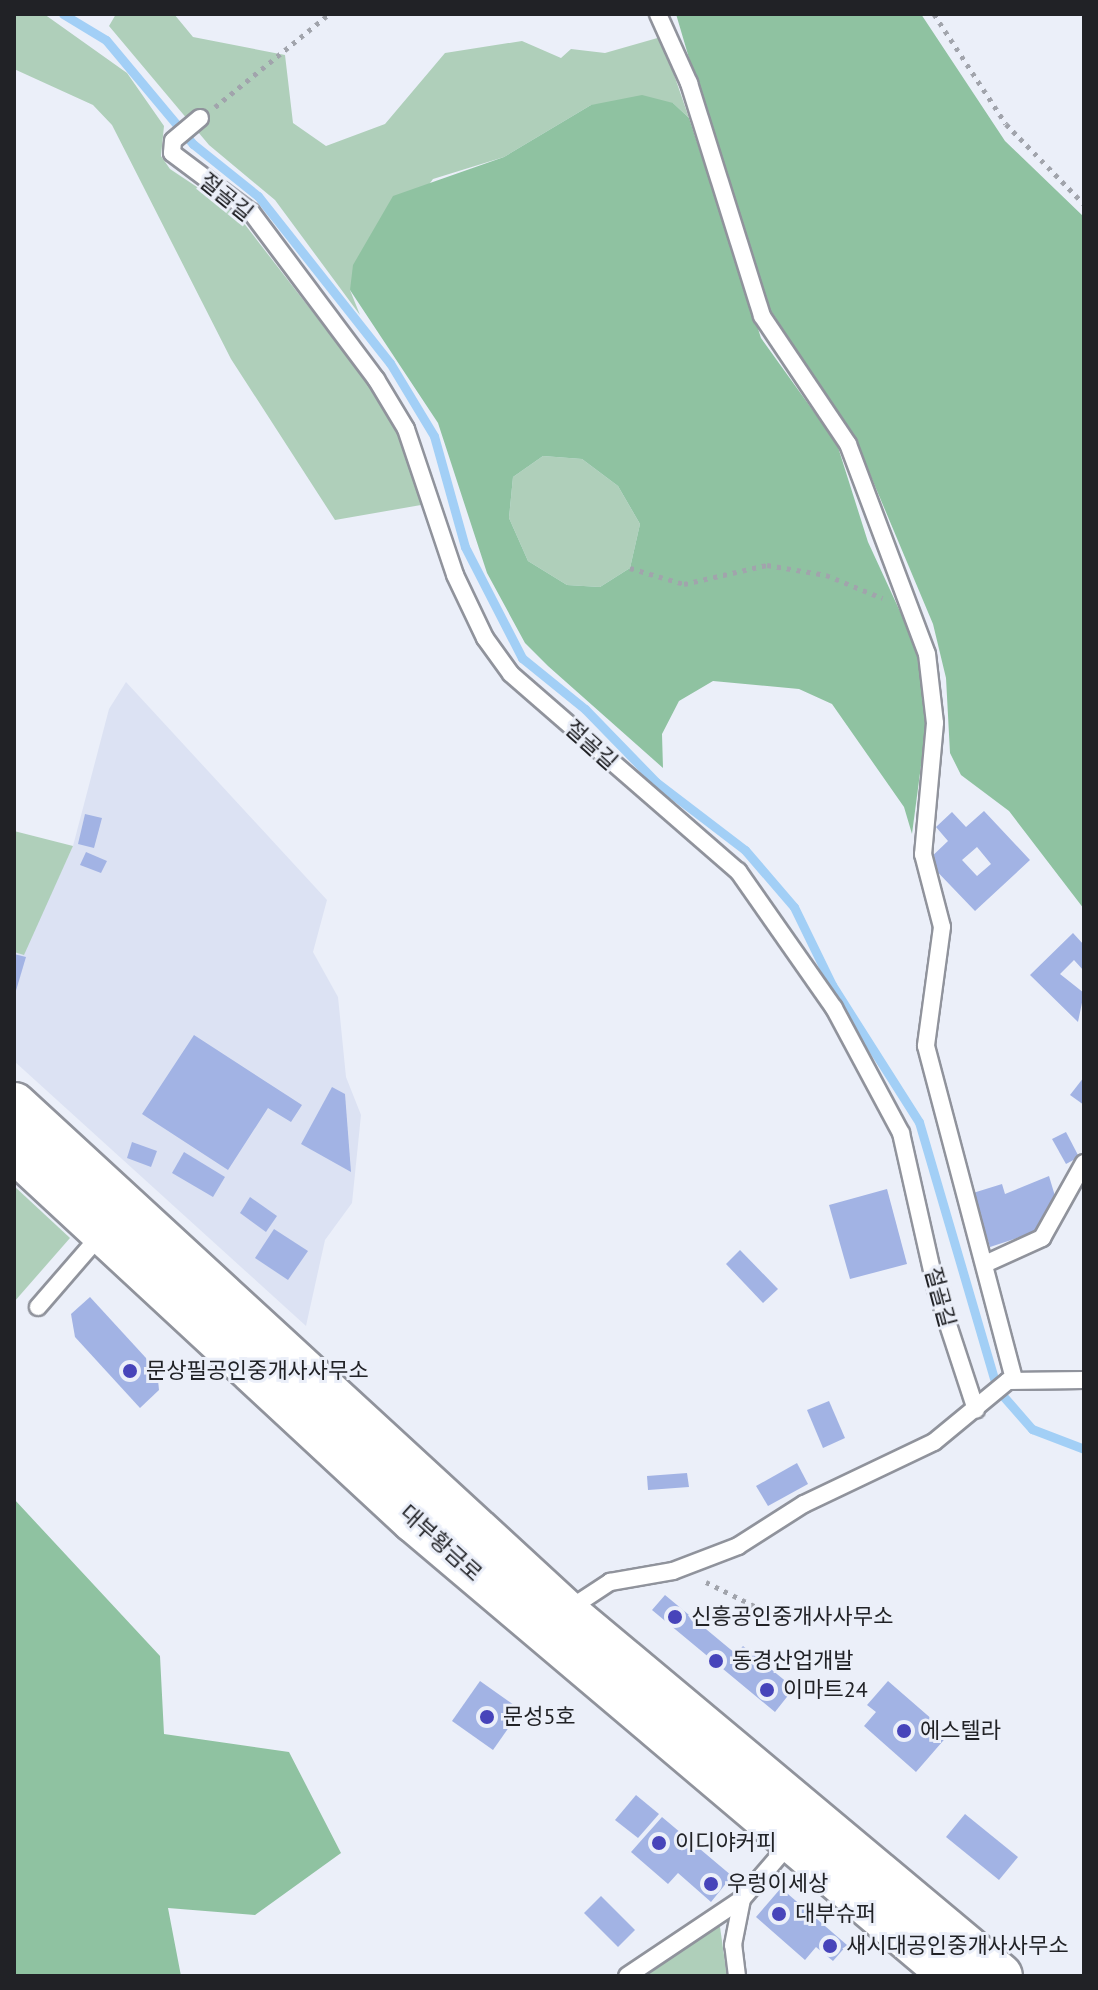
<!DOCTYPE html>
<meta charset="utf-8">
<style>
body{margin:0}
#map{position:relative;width:1098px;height:1990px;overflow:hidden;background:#ebeff9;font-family:"PT Sans","Noto Sans KR",sans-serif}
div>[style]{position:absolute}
.built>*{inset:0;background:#dce2f3}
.green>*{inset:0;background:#afcfba}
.forest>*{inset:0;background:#8fc2a1}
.stream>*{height:9px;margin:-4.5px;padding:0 4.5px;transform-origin:4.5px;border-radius:4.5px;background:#a2cff6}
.building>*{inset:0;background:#a2b3e4}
.path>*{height:5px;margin-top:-2.5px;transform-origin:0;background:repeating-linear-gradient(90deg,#a1a4ac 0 4px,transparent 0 10px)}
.roads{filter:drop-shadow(2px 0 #90939c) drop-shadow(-2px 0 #90939c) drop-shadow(0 2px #90939c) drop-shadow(0 -2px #90939c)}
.service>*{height:16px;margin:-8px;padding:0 8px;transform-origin:8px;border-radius:8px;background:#fff}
.secondary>*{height:44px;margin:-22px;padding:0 22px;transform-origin:22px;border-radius:22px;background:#fff}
.dots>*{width:22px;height:22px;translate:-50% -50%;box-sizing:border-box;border:4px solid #ebeff9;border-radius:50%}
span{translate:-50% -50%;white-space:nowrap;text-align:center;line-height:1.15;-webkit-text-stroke:6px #ebeff9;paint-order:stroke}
.street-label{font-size:22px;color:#212226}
.poi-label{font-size:22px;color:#212226}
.left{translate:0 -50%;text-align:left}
.frame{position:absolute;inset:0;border:16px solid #212226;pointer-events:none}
</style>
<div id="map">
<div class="built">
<div style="clip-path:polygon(126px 682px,327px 900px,313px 952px,338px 997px,346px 1077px,361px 1115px,352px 1203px,325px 1240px,306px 1326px,14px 1061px,14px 952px,23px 954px,73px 846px,109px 709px)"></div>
</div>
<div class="green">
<div style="clip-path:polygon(14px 14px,44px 14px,127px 73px,164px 126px,161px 156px,170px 169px,236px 213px,366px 381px,405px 447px,421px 505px,335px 520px,231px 359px,112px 125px,93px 105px,14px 69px)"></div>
<div style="clip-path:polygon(116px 14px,174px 14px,193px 37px,285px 55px,293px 123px,326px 146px,385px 124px,445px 53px,522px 41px,561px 58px,571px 49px,605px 53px,661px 37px,689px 118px,673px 103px,591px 105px,504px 157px,433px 179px,350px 290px,360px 315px,275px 200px,209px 145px,109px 26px)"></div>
<div style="clip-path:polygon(543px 456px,582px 459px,618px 486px,640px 524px,630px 568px,600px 587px,567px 585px,528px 561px,509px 518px,513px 477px)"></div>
<div style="clip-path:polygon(14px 831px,73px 846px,24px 955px,14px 952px)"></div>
<div style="clip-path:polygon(14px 1186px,70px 1238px,14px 1302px)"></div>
<div style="clip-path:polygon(711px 1926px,720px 1927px,727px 1976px,635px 1976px)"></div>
</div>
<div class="forest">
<div style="clip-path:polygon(676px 14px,921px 14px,1005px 141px,1084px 217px,1084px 909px,1009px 811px,961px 775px,950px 753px,946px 678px,933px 624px,859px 448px,757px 289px)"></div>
<div style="clip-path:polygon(evenodd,642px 95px,673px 103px,689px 118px,761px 338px,837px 444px,868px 542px,915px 644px,927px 720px,912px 834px,904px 807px,832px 704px,799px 689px,713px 681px,679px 701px,662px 734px,663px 768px,548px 666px,525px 643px,487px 573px,438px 423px,350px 290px,353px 265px,393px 196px,504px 157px,591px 105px,642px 95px,543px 456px,582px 459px,618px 486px,640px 524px,630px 568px,600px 587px,567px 585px,528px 561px,509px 518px,513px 477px,543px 456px)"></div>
<div style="clip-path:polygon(14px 1499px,160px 1656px,164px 1734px,289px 1752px,341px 1853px,255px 1915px,168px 1908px,181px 1976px,14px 1976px)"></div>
</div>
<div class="stream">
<div style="left:63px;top:14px;width:50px;rotate:31.2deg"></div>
<div style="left:106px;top:40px;width:136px;rotate:50.1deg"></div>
<div style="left:193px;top:144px;width:83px;rotate:38.7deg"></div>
<div style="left:258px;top:196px;width:213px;rotate:51.7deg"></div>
<div style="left:390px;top:363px;width:85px;rotate:58.9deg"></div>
<div style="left:434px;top:436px;width:115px;rotate:74.4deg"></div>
<div style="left:465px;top:547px;width:125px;rotate:62.8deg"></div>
<div style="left:522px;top:658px;width:81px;rotate:39deg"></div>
<div style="left:585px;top:709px;width:102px;rotate:45.8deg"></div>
<div style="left:656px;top:782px;width:112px;rotate:37.4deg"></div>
<div style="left:745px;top:850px;width:75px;rotate:49.3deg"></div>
<div style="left:794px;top:907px;width:87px;rotate:64deg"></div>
<div style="left:832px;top:985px;width:162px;rotate:57.6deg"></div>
<div style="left:919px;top:1122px;width:267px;rotate:73.7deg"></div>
<div style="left:1004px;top:1397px;width:43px;rotate:48.8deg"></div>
<div style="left:1032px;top:1429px;width:56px;rotate:21deg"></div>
</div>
<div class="building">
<div style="clip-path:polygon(evenodd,984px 811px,1030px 860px,975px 911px,927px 861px,948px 841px,936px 827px,952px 812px,966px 827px,984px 811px,977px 847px,991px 864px,977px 876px,962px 860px,977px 847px)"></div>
<div style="clip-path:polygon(85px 814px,102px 818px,94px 848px,78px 844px)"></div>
<div style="clip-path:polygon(86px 852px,107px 861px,101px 873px,80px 865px)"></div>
<div style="clip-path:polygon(1073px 933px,1084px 945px,1084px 971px,1074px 960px,1060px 974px,1084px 993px,1078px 1022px,1030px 975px)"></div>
<div style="clip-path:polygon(14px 954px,26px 957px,15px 994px,14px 994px)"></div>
<div style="clip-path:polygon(194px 1035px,302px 1105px,291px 1122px,268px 1108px,228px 1170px,142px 1114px)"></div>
<div style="clip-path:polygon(1084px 1077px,1084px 1105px,1070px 1095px)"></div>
<div style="clip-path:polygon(332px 1087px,345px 1094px,351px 1172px,301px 1144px)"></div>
<div style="clip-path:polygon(1066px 1132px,1079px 1157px,1066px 1164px,1052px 1139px)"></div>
<div style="clip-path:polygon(132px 1142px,157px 1151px,151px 1167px,127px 1158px)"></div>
<div style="clip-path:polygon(184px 1152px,225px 1177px,213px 1197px,172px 1173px)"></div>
<div style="clip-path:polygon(1049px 1176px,1055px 1196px,1035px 1232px,990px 1247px,973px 1193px,1002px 1184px,1005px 1194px)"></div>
<div style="clip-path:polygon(887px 1189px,907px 1264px,850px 1279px,829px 1205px)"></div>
<div style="clip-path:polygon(250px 1197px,277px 1216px,266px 1232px,240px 1213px)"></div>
<div style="clip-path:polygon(274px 1229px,308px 1251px,288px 1280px,255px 1258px)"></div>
<div style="clip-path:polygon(740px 1250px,778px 1289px,763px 1303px,726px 1264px)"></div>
<div style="clip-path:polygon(90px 1297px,157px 1370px,159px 1390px,140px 1408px,75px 1337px,71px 1314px)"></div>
<div style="clip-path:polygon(829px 1401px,845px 1438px,823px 1448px,807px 1410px)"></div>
<div style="clip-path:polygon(797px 1463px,808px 1484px,768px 1506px,756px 1486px)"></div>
<div style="clip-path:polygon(687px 1473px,689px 1487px,648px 1490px,647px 1476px)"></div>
<div style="clip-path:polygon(665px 1595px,736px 1654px,743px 1646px,794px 1688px,775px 1712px,652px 1610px)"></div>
<div style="clip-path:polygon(480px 1681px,521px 1710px,493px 1750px,452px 1721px)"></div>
<div style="clip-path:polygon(888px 1681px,949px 1734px,916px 1772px,864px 1726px,876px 1712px,867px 1705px)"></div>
<div style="clip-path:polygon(636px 1795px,659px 1814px,638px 1838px,615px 1820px)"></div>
<div style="clip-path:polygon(965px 1814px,1018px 1857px,999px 1880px,946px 1837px)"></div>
<div style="clip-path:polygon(662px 1817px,732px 1876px,711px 1902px,678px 1873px,668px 1884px,631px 1852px)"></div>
<div style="clip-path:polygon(781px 1888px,847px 1945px,833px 1961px,816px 1947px,805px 1960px,756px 1917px)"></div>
<div style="clip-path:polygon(601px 1896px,635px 1930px,618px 1947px,584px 1913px)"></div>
</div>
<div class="path">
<div style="left:934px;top:14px;width:131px;rotate:56.8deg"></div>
<div style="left:1006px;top:124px;width:112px;rotate:45.7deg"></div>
<div style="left:215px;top:107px;width:147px;rotate:-39.2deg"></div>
<div style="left:630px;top:568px;width:56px;rotate:16.5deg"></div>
<div style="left:684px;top:584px;width:85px;rotate:-12.9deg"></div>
<div style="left:767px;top:565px;width:60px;rotate:9.6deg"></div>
<div style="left:826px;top:575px;width:61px;rotate:22.3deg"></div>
<div style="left:706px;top:1582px;width:99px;rotate:26.3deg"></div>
</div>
<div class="roads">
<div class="service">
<div style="left:658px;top:14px;width:76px;rotate:65.8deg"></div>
<div style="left:689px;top:83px;width:244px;rotate:72.6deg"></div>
<div style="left:762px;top:316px;width:154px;rotate:56.1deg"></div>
<div style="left:848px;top:444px;width:224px;rotate:69.4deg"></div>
<div style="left:927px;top:654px;width:69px;rotate:83.4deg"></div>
<div style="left:935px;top:723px;width:132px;rotate:95.2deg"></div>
<div style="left:923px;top:854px;width:75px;rotate:75.4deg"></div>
<div style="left:942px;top:927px;width:120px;rotate:97.7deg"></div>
<div style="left:926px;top:1046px;width:345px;rotate:75.2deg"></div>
<div style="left:200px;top:118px;width:35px;rotate:140deg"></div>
<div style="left:173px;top:141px;width:12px;rotate:95deg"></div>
<div style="left:172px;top:153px;width:99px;rotate:36.8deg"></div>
<div style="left:251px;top:212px;width:209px;rotate:53.2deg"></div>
<div style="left:376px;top:379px;width:58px;rotate:59deg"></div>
<div style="left:406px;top:429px;width:154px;rotate:71.4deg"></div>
<div style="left:455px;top:575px;width:70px;rotate:64.5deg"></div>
<div style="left:485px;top:638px;width:44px;rotate:54.2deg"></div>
<div style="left:511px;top:674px;width:301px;rotate:41deg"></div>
<div style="left:738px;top:871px;width:167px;rotate:55deg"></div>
<div style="left:834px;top:1008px;width:142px;rotate:61.8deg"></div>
<div style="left:901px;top:1133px;width:159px;rotate:77.3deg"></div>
<div style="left:936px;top:1288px;width:128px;rotate:71.8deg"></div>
<div style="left:985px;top:1264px;width:63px;rotate:-24.5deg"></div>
<div style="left:1042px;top:1238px;width:86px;rotate:-60.8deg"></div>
<div style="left:38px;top:1307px;width:98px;rotate:-49.1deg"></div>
<div style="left:566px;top:1611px;width:53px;rotate:-33.4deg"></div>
<div style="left:610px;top:1582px;width:64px;rotate:-9.9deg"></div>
<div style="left:673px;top:1571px;width:70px;rotate:-21deg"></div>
<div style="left:738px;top:1546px;width:78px;rotate:-32.5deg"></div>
<div style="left:804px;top:1504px;width:144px;rotate:-25.5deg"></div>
<div style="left:934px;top:1442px;width:96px;rotate:-39.5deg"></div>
<div style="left:1008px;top:1381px;width:76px;rotate:-0.8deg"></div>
<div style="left:627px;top:1976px;width:138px;rotate:-33.8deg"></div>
<div style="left:742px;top:1899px;width:75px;rotate:-49.3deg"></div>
<div style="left:737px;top:1976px;width:31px;rotate:-97deg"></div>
<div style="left:733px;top:1945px;width:47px;rotate:-78.9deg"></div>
</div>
<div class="secondary">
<div style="left:14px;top:1105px;width:749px;rotate:42.62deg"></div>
<div style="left:565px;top:1612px;width:567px;rotate:39.92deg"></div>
<div style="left:14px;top:1149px;width:546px;rotate:42.85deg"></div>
<div style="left:414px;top:1520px;width:706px;rotate:40.23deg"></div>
</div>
</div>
<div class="dots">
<div style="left:130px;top:1371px;background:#4744ba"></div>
<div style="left:675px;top:1617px;background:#4744ba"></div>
<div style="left:716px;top:1661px;background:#4744ba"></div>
<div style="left:767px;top:1690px;background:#4744ba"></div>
<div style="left:487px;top:1717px;background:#4744ba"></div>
<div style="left:904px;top:1731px;background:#4744ba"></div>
<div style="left:659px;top:1843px;background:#4744ba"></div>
<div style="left:711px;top:1884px;background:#4744ba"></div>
<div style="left:779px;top:1914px;background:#4744ba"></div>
<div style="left:830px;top:1946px;background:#4744ba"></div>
</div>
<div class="street-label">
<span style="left:226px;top:197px;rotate:39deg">절골길</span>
<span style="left:591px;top:745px;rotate:42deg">절골길</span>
<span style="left:940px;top:1297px;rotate:75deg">절골길</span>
<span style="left:441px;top:1543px;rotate:42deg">대부황금로</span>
</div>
<div class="poi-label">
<span class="left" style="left:146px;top:1371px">문상필공인중개사사무소</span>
<span class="left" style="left:691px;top:1617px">신흥공인중개사사무소</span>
<span class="left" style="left:732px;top:1661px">동경산업개발</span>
<span class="left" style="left:783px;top:1690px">이마트24</span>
<span class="left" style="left:503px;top:1717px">문성5호</span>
<span class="left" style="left:920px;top:1731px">에스텔라</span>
<span class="left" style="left:675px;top:1843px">이디야커피</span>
<span class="left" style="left:727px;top:1884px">우렁이세상</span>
<span class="left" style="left:795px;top:1914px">대부슈퍼</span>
<span class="left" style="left:846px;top:1946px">새시대공인중개사사무소</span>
</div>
<div class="frame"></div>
</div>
